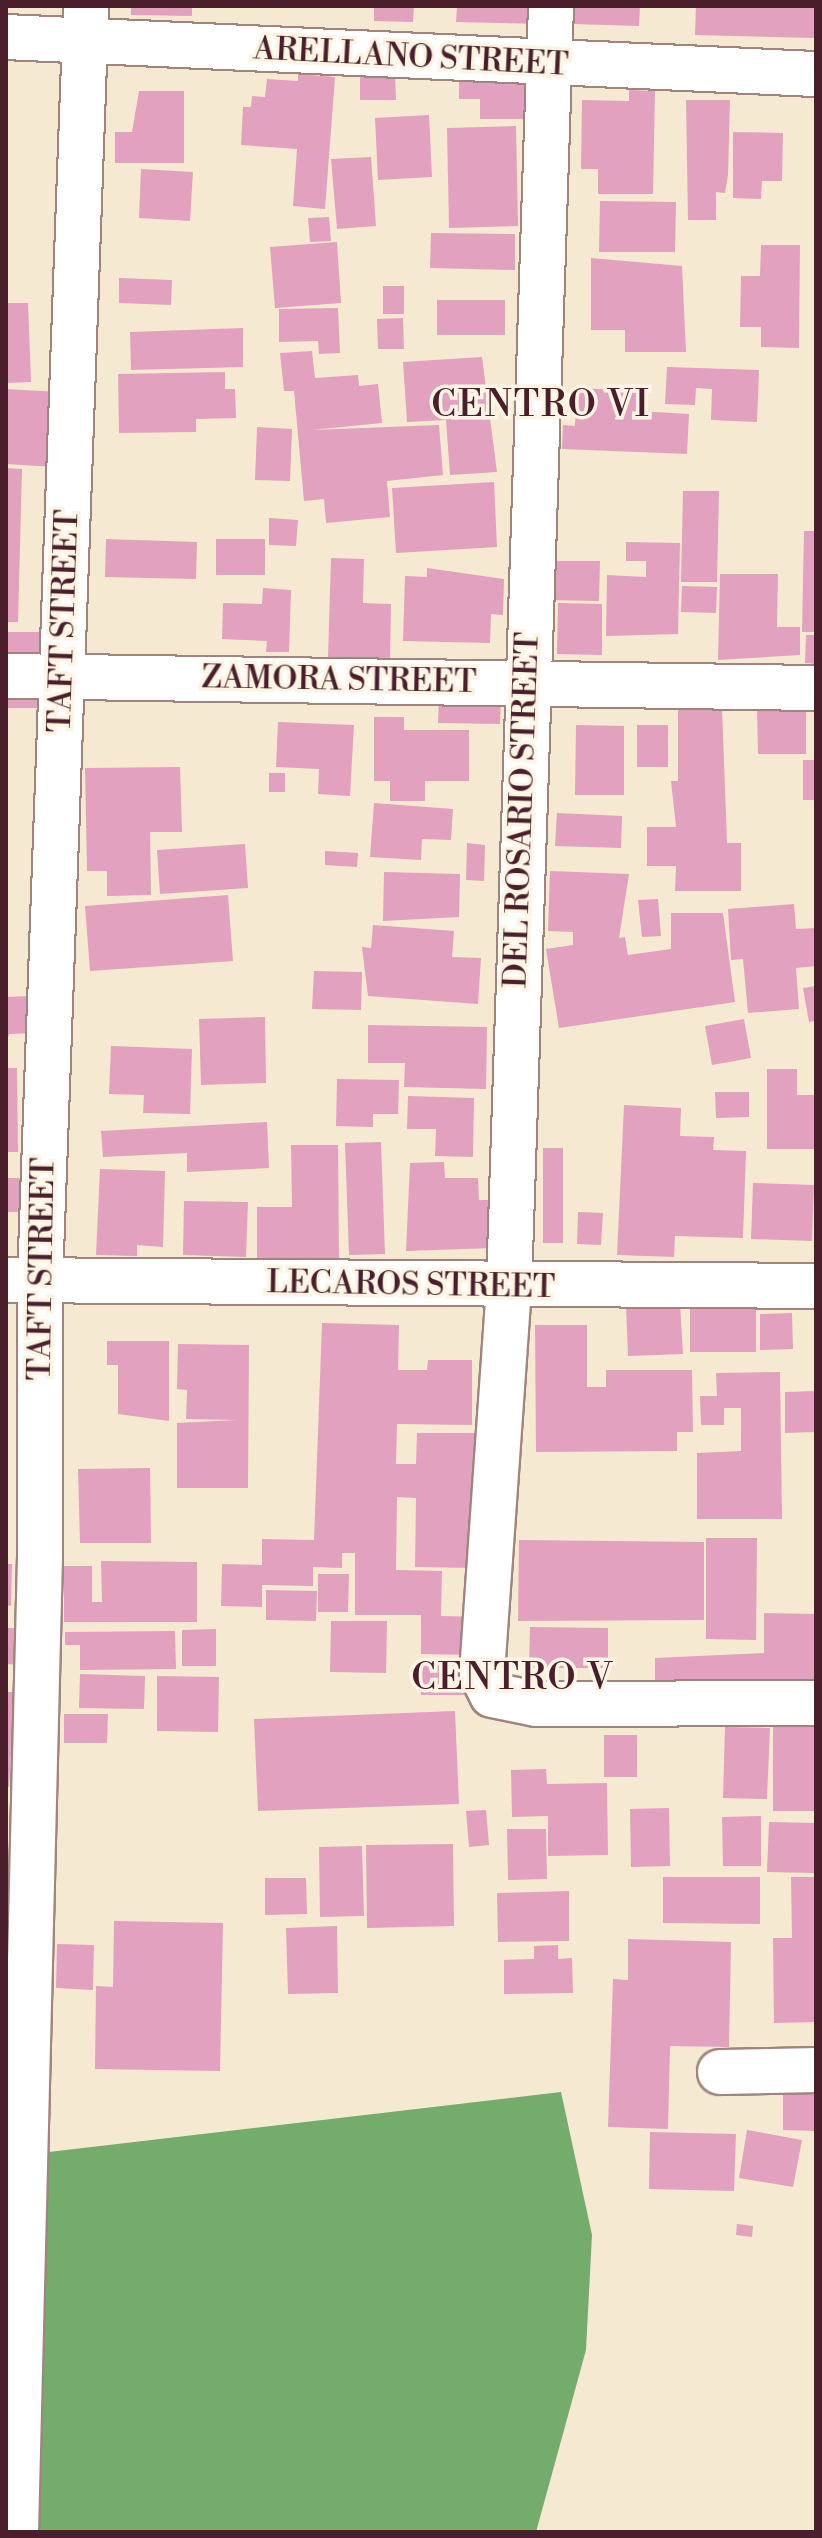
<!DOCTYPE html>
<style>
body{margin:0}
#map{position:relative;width:822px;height:2538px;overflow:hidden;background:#f5ead1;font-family:"Libre Bodoni",serif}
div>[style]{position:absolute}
.forest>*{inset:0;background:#73ac6b}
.building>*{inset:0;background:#e2a1be}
.roads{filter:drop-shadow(2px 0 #a0847e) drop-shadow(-2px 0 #a0847e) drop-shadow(0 2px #a0847e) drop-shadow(0 -2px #a0847e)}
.minor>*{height:44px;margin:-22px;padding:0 22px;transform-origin:22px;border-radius:22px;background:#fff}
span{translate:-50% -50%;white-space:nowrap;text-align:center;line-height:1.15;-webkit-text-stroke:7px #fcf5e5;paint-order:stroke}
.street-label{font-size:32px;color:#4a1f2b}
.quarter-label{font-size:36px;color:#4a1f2b;letter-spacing:2px}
.frame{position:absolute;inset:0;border:8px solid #4a1f2b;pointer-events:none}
</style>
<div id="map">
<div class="forest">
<div style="clip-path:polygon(561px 2092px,592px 2235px,586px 2350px,536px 2532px,15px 2532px,6px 2157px)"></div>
</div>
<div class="building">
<div style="clip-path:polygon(131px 6px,192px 6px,192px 16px,131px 15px)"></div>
<div style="clip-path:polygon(374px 6px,414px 6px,413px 22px,374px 21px)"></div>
<div style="clip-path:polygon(457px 6px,543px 6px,543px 24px,456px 22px)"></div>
<div style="clip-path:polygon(572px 6px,640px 6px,639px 26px,572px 24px)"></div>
<div style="clip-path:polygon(696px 6px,816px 6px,816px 38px,695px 35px)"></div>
<div style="clip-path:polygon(298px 74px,335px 77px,325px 209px,293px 206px,297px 149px,241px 145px,243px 107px,251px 107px,252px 96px,265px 97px,267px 79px,298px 81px)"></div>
<div style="clip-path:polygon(360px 75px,395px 75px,396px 100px,360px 100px)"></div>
<div style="clip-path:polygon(459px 76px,529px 76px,529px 119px,480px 119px,480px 99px,459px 99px)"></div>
<div style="clip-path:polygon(629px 90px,655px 91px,653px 194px,598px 194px,598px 169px,581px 169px,582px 100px,629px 101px)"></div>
<div style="clip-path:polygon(139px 91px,184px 91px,184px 163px,115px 163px,115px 132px,132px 132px)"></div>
<div style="clip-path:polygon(686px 100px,730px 100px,728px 175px,725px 193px,716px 192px,716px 220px,688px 220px)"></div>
<div style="clip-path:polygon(429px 115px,432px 177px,378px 180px,375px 118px)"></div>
<div style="clip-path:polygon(516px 126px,518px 226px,449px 228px,447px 128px)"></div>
<div style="clip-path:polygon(733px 132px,783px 133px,782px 181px,762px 181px,761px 199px,733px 198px)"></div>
<div style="clip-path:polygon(371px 157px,376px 226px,337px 229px,331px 159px)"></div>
<div style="clip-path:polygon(141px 169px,193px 172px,190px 221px,139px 218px)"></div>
<div style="clip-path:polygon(600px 201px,676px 202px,675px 252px,599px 252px)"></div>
<div style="clip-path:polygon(329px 217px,331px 241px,310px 242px,308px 218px)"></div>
<div style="clip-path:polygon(431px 233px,515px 234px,515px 270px,430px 268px)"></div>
<div style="clip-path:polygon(337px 242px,341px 303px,275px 308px,270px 247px)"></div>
<div style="clip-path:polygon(761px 245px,800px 245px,799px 348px,761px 347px,761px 327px,740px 327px,741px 276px,760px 276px)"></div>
<div style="clip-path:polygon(591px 258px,682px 266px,686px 352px,625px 352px,625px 330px,591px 330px)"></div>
<div style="clip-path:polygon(119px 278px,172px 280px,171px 305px,119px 303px)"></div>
<div style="clip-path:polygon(383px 286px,404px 286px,404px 314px,383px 314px)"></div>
<div style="clip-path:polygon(437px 300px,505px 300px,505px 335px,437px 335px)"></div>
<div style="clip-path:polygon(6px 303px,28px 303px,31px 382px,6px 383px)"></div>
<div style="clip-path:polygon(338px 308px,340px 353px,319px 354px,318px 341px,279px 342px,279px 309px)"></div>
<div style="clip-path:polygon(403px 318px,404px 349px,378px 349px,377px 319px)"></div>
<div style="clip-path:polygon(243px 328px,243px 367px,131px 370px,130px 332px)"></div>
<div style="clip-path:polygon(312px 351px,315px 378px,358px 375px,359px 386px,378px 384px,382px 423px,312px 430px,439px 425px,443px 475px,387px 481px,390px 517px,326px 523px,324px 499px,304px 501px,294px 391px,284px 391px,280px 353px)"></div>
<div style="clip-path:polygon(482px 357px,497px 472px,450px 475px,446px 420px,407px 422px,403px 362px)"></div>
<div style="clip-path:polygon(667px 367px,759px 370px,757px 422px,711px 420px,712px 389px,696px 388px,695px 405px,665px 404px)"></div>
<div style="clip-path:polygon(225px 372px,225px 389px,235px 389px,236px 418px,196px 419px,196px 432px,119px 433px,118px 374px)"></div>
<div style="clip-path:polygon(577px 388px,639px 391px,638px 411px,689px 414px,687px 454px,562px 449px,563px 425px,575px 426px)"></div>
<div style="clip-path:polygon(6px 389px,59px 392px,54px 467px,6px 464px)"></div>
<div style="clip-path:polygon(257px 427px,292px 429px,290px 481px,255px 480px)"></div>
<div style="clip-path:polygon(6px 468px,22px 469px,18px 622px,6px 622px)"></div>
<div style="clip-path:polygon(494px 482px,497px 547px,396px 553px,392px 488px)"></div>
<div style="clip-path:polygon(683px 491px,719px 491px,717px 582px,681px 582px)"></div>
<div style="clip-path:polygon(269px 518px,298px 520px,296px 546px,269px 545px)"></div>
<div style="clip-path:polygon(804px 531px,816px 531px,816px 632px,802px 632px)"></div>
<div style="clip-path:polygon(106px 539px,197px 542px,196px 579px,105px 577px)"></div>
<div style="clip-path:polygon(216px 539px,265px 539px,265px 575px,216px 575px)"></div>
<div style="clip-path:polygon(626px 542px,680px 543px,678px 634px,606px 636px,607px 575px,646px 577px,646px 561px,626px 561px)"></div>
<div style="clip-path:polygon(331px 558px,364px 559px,363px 603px,391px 604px,390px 658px,328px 657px)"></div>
<div style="clip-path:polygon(549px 561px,600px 561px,599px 601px,548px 600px)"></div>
<div style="clip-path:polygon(427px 568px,504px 579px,503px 615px,491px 614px,490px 643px,403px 641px,405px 576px,427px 577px)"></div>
<div style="clip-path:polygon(720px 574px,778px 574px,777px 627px,800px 627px,800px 655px,718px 660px)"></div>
<div style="clip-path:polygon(682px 586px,717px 587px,716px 613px,681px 612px)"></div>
<div style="clip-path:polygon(263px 588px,291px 590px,289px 652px,266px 652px,267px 641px,222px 639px,223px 603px,262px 604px)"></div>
<div style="clip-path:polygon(558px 603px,602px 604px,602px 655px,557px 654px)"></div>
<div style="clip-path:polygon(6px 632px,40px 632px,40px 659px,6px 659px)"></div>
<div style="clip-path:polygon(806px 635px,816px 635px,816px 664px,805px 663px)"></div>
<div style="clip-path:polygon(6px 689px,37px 689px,37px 708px,6px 708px)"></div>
<div style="clip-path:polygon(439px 696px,501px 697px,500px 724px,438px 723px)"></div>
<div style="clip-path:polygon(678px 706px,722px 707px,727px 843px,741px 843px,741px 891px,675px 891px,676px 866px,647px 866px,647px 827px,676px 827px,671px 781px,678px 781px)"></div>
<div style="clip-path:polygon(757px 706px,806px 706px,806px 754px,758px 754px)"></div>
<div style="clip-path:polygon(374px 717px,404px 717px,404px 730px,469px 730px,469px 781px,425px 781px,425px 801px,390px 801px,390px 781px,374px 781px)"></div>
<div style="clip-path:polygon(278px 722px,354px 725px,350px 796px,318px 794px,319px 769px,276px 767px)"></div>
<div style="clip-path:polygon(576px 725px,624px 726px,624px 795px,575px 795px)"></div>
<div style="clip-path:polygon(637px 725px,668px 725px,668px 767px,637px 767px)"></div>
<div style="clip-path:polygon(803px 760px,816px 760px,816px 800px,803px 800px)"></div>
<div style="clip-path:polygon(180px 767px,182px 832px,150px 832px,151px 895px,107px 896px,107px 871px,87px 871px,85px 768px)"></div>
<div style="clip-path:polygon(269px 773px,285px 773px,285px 792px,269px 792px)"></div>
<div style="clip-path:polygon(374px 803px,453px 809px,451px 840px,422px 839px,421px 860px,370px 857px)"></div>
<div style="clip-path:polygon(557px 813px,622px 816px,621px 848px,555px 846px)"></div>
<div style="clip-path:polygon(467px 843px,485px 845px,484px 881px,466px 880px)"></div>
<div style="clip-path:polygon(245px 844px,248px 888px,160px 894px,157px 850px)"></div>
<div style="clip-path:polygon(325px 851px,358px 853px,357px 867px,325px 865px)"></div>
<div style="clip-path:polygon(550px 871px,629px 874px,619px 938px,625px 937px,628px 955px,671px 949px,671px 913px,723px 913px,735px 1002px,559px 1028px,546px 949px,573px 945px,573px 932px,548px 931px)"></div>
<div style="clip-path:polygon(384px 872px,460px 874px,459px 917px,383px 921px)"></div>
<div style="clip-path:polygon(228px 895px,233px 961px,90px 971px,85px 906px)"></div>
<div style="clip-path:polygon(658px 899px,661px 936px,642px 937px,638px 900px)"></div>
<div style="clip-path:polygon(794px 904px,796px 929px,816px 928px,816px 966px,796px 968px,799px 1009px,748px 1013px,743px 959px,731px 960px,728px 909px)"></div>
<div style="clip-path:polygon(373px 925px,454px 931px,452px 957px,481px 958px,478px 1004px,368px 996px,362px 947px,371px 948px)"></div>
<div style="clip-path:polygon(314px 971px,362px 972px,361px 1010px,312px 1009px)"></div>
<div style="clip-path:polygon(816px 986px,816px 1021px,809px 1022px,803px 988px)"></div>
<div style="clip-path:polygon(31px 996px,32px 1033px,9px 1034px,6px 1046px,6px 997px)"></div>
<div style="clip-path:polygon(265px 1017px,266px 1083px,201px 1085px,199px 1019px)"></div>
<div style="clip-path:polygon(744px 1019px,751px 1058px,712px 1065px,705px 1026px)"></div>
<div style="clip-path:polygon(368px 1025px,487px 1027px,486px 1089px,404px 1087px,405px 1063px,368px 1063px)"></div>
<div style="clip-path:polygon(111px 1046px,192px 1049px,190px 1114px,143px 1113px,144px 1095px,109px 1094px)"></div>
<div style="clip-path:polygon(6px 1068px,17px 1068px,18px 1152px,6px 1152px)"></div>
<div style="clip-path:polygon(767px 1069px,797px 1069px,797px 1095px,814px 1095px,814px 1149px,767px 1149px)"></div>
<div style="clip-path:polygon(337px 1079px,399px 1080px,398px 1114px,373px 1114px,373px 1127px,336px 1126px)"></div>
<div style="clip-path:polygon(715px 1092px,749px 1092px,749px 1117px,716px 1118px)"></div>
<div style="clip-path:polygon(408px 1096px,474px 1098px,473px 1157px,435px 1156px,436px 1129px,407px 1129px)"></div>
<div style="clip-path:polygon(624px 1105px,681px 1108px,680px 1136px,714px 1137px,713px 1150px,746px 1151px,743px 1238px,675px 1236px,674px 1257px,617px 1255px)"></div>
<div style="clip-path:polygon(267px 1122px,269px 1168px,187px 1172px,187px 1153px,103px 1157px,101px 1131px)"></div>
<div style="clip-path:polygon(381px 1142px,385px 1254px,349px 1255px,345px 1143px)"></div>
<div style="clip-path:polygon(291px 1145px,338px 1145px,339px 1259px,257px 1260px,257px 1207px,292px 1207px)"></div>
<div style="clip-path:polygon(543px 1148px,563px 1148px,563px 1243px,543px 1243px)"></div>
<div style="clip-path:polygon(444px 1162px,445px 1178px,478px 1178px,479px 1200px,492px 1200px,493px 1248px,406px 1251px,410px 1163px)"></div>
<div style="clip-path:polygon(100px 1169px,165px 1171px,163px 1247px,137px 1245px,137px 1256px,96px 1255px)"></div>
<div style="clip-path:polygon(6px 1178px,22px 1178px,22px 1212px,6px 1212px)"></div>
<div style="clip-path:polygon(753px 1183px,814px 1185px,812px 1241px,751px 1239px)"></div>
<div style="clip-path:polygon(184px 1201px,248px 1202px,246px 1257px,183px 1255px)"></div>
<div style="clip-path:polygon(578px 1212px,603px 1213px,601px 1245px,577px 1244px)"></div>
<div style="clip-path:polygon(690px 1303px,756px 1306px,756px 1352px,690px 1352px)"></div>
<div style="clip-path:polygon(680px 1304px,683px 1354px,628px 1356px,626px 1306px)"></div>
<div style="clip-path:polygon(792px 1313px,793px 1349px,760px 1350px,760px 1314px)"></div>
<div style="clip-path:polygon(322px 1323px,399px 1325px,398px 1370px,427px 1370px,428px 1360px,472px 1360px,472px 1425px,397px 1424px,396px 1464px,416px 1464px,417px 1433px,476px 1433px,474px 1568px,415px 1567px,416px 1498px,397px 1497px,396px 1570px,442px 1571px,441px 1616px,476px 1617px,476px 1655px,421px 1654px,421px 1615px,355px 1615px,355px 1553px,342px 1553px,342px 1568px,313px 1567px,313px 1586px,262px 1585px,262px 1607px,221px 1606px,222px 1564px,262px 1565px,262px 1539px,314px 1540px)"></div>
<div style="clip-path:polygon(535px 1325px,587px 1325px,587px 1387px,606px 1387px,606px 1370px,692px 1370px,693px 1432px,677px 1432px,677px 1451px,536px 1452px)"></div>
<div style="clip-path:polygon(107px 1341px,169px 1341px,169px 1421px,118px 1414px,118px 1365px,107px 1365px)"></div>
<div style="clip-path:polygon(178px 1344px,249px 1345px,248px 1488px,177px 1488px,177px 1423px,237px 1420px,186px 1419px,187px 1390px,177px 1389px)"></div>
<div style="clip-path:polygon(780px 1372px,782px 1519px,697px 1519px,697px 1453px,741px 1451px,741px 1408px,724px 1408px,724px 1425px,701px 1425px,700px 1396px,717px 1396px,716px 1373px)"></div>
<div style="clip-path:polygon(816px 1391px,816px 1432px,785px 1433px,785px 1392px)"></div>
<div style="clip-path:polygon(150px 1468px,151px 1543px,80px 1543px,78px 1469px)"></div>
<div style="clip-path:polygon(706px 1538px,757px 1538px,756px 1640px,706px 1639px)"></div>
<div style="clip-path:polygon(519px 1540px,704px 1542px,704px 1620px,518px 1621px)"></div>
<div style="clip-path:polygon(101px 1561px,197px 1562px,197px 1622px,64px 1622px,64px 1566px,92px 1566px,92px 1602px,102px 1602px)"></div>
<div style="clip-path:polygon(6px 1564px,12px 1564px,11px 1606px,6px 1605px)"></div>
<div style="clip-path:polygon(318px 1574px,349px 1574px,348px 1612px,318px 1612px)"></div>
<div style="clip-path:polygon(266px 1590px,317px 1591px,316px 1621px,266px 1620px)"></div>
<div style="clip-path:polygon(764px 1613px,816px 1614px,816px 1685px,655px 1698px,655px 1658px,764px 1653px)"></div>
<div style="clip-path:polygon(331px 1621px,387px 1621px,386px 1673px,330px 1672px)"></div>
<div style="clip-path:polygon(530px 1627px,608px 1628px,608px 1668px,529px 1668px)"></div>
<div style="clip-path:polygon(6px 1628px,21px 1628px,20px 1665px,6px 1664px)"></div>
<div style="clip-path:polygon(216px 1629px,216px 1666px,182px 1666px,182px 1630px)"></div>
<div style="clip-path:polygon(175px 1631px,176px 1669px,80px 1670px,80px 1645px,65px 1645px,65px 1632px)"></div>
<div style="clip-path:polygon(421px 1661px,472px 1662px,471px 1695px,421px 1695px)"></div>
<div style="clip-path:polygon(80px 1674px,145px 1676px,144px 1709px,79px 1708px)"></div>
<div style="clip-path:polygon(157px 1676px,219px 1677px,218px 1732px,157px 1731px)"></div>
<div style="clip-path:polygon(6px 1692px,15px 1692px,9px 1787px,6px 1787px)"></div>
<div style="clip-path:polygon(455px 1711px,459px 1804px,258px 1811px,254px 1719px)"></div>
<div style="clip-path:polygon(64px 1714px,108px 1714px,107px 1743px,64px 1743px)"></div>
<div style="clip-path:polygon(773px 1725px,816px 1725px,816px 1811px,773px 1811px)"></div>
<div style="clip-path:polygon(725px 1727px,770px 1728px,767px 1799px,723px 1798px)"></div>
<div style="clip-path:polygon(604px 1735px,637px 1735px,637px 1777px,604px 1777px)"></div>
<div style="clip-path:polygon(546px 1769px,547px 1784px,607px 1783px,608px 1855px,548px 1856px,548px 1816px,512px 1817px,511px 1770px)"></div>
<div style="clip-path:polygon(669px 1808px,670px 1866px,631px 1867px,630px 1809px)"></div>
<div style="clip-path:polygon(486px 1810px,489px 1845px,469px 1847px,466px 1811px)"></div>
<div style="clip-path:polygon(761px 1816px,761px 1866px,723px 1866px,722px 1817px)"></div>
<div style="clip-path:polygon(769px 1822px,816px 1823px,815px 1873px,767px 1872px)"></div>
<div style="clip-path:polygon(507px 1829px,546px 1829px,547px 1879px,508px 1880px)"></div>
<div style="clip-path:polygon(453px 1844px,454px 1926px,367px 1928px,366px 1845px)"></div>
<div style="clip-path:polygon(362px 1846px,364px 1916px,320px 1917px,319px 1847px)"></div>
<div style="clip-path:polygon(663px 1877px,760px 1877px,760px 1924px,663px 1923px)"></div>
<div style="clip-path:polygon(791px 1877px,816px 1877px,816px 2022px,774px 2023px,773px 1938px,792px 1938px)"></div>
<div style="clip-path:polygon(265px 1878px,306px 1878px,307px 1914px,265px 1915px)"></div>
<div style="clip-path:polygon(569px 1891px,569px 1941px,498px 1942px,497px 1893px)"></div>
<div style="clip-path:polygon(114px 1921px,223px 1923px,220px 2071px,95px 2069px,96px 1986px,113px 1987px)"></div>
<div style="clip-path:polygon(337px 1926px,338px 1993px,288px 1994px,286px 1928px)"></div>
<div style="clip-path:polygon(628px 1939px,731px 1942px,729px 2047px,670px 2046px,668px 2129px,608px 2127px,613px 1979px,628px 1980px)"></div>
<div style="clip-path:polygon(57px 1944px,94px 1945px,93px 1990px,56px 1988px)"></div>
<div style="clip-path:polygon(558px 1945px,558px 1959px,572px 1958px,573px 1993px,504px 1994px,504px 1960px,534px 1959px,534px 1946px)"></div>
<div style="clip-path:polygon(783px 2089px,816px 2089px,816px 2131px,783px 2130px)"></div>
<div style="clip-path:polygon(747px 2130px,802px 2140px,793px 2187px,739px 2178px)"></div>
<div style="clip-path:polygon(650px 2132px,736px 2134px,734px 2191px,649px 2189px)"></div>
<div style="clip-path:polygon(737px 2224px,753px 2226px,752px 2237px,736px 2235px)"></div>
</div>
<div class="roads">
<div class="minor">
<div style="left:551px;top:6px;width:1282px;rotate:91.88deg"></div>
<div style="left:509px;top:1287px;width:389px;rotate:94deg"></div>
<div style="left:482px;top:1675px;width:22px;rotate:63deg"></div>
<div style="left:492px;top:1695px;width:45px;rotate:11.6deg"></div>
<div style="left:536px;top:1704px;width:280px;rotate:-0.2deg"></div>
<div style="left:6px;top:37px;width:811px;rotate:2.62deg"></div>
<div style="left:6px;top:676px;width:810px;rotate:0.85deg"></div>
<div style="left:6px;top:1280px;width:810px;rotate:0.42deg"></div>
<div style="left:720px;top:2072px;width:96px;rotate:-1.2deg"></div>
<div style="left:16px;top:2532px;width:974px;rotate:-88.59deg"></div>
<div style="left:40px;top:1558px;width:278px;rotate:-90deg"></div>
<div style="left:40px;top:1280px;width:1275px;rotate:-87.93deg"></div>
</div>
</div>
<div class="street-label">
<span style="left:411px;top:57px;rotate:3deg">ARELLANO STREET</span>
<span style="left:64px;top:621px;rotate:-88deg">TAFT STREET</span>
<span style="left:339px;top:680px;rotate:1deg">ZAMORA STREET</span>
<span style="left:522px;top:810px;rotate:-88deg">DEL ROSARIO STREET</span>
<span style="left:42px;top:1269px;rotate:-89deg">TAFT STREET</span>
<span style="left:411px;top:1285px;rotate:1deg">LECAROS STREET</span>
</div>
<div class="quarter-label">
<span style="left:541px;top:406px">CENTRO VI</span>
<span style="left:513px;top:1679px">CENTRO V</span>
</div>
<div class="frame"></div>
</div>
